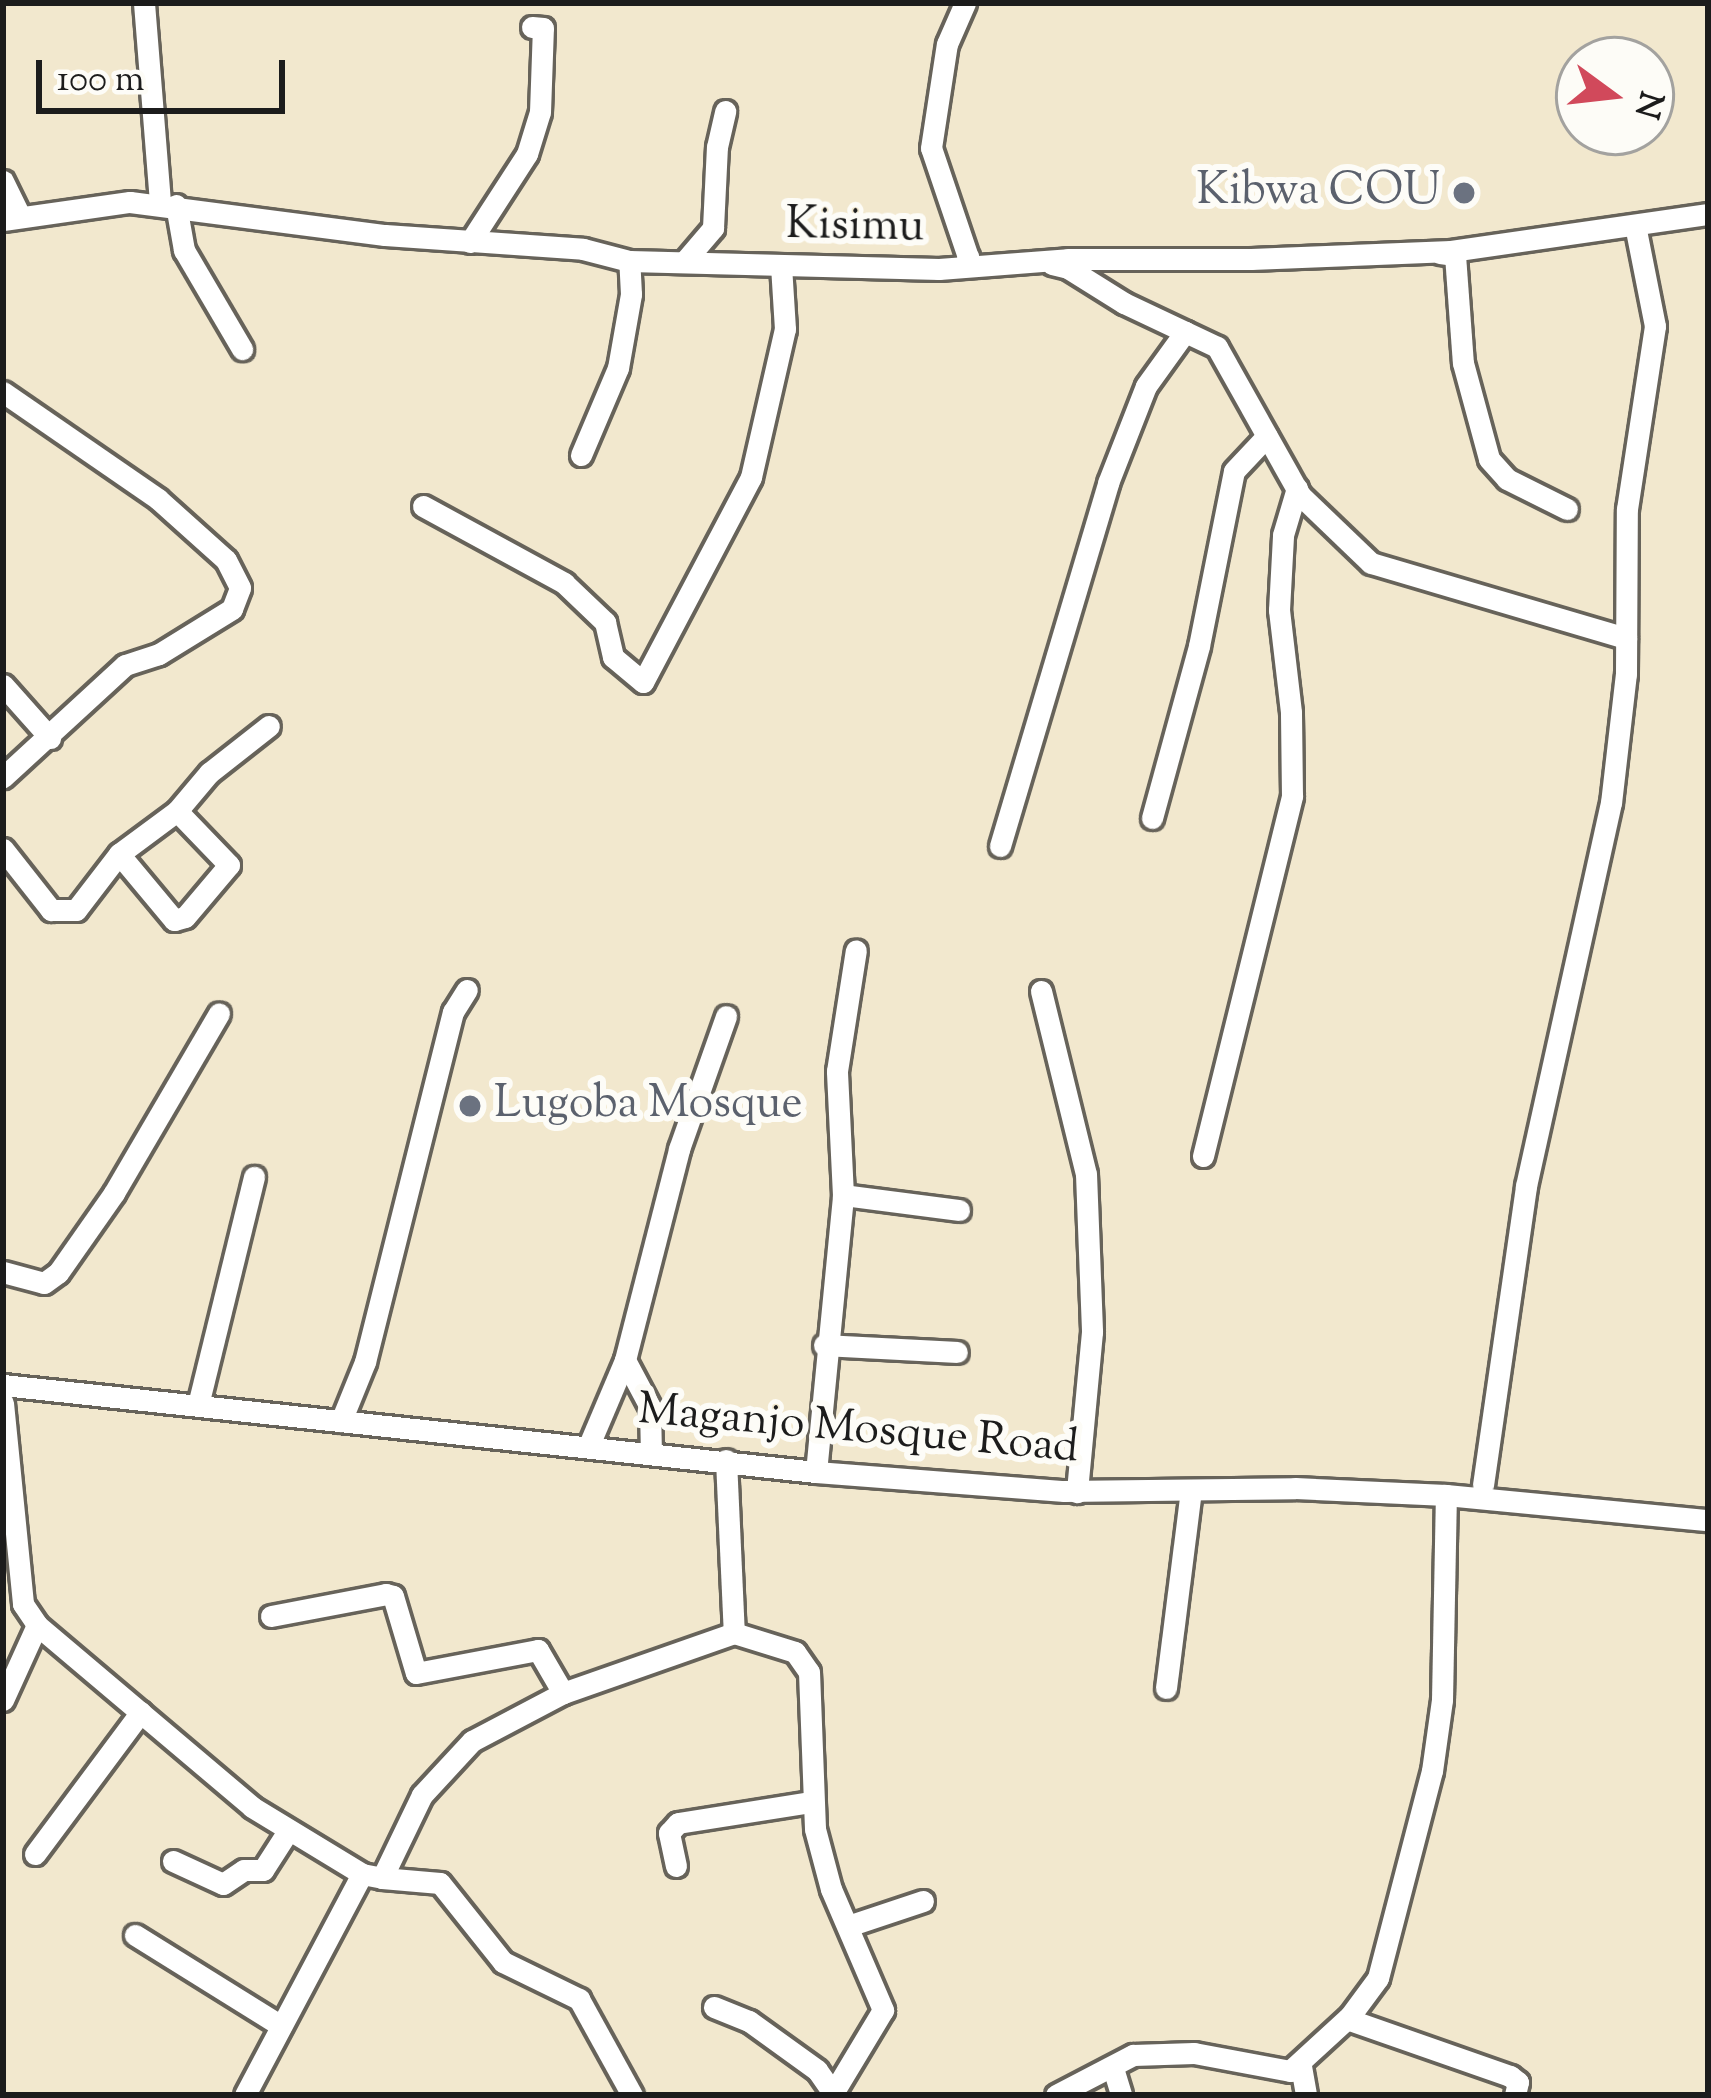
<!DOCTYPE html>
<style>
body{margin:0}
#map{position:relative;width:1711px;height:2098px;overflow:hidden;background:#f2e8ce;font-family:"Sorts Mill Goudy",serif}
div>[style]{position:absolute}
.roads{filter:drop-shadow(3px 0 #67635a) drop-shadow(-3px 0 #67635a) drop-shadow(0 3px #67635a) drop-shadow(0 -3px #67635a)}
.minor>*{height:21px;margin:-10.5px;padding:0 10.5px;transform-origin:10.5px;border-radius:10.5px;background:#fff}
.dots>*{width:33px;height:33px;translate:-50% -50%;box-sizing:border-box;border:6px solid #fdfcf7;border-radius:50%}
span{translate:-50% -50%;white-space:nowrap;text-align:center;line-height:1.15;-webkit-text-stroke:12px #fdfcf7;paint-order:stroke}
.worship-label{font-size:45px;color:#5b616d}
.right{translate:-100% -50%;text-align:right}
.left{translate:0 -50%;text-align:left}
.street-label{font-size:45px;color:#1c1c1c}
.frame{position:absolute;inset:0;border:6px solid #1c1c1c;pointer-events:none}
.north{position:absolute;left:1555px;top:36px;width:120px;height:120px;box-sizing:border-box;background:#fdfcf7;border:3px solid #a3a29f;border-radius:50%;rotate:105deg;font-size:33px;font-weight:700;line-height:48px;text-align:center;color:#1c1c1c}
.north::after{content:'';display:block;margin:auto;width:42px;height:54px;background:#d1495b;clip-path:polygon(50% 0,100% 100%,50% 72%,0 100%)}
.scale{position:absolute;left:36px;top:60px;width:249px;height:54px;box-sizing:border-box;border:6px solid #1c1c1c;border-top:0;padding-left:15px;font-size:36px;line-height:42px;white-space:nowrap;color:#1c1c1c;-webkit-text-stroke:9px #fdfcf7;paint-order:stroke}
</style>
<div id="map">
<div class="roads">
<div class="minor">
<div style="left:144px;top:3px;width:202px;rotate:85.4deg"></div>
<div style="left:3px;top:181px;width:39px;rotate:64deg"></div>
<div style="left:176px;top:205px;width:46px;rotate:79.9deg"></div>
<div style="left:184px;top:250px;width:115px;rotate:59.6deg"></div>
<div style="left:3px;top:220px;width:128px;rotate:-8.1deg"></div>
<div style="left:130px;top:202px;width:257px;rotate:7.4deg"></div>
<div style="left:385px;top:235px;width:198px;rotate:4deg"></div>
<div style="left:583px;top:249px;width:48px;rotate:14.6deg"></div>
<div style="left:629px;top:261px;width:310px;rotate:1.5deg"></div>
<div style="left:939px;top:269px;width:129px;rotate:-4.4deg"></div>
<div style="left:1068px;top:259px;width:183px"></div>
<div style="left:1251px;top:259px;width:200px;rotate:-2.3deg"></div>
<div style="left:1451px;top:251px;width:260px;rotate:-8.2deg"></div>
<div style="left:470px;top:242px;width:105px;rotate:-57.1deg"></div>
<div style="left:527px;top:154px;width:44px;rotate:-72.8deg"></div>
<div style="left:540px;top:112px;width:84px;rotate:-88deg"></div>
<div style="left:543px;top:28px;width:11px;rotate:-175deg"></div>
<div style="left:1440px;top:253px;width:15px;rotate:8deg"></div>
<div style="left:1455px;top:255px;width:108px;rotate:85.8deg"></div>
<div style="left:1463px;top:363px;width:99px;rotate:74.8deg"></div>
<div style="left:1489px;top:459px;width:27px;rotate:48deg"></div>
<div style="left:1507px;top:479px;width:67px;rotate:26.6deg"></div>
<div style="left:684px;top:262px;width:45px;rotate:-49.5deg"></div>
<div style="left:713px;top:228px;width:81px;rotate:-87.2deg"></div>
<div style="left:717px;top:147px;width:37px;rotate:-77deg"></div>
<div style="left:1052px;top:264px;width:16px;rotate:14deg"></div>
<div style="left:1068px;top:268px;width:66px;rotate:32deg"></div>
<div style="left:1124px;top:303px;width:103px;rotate:25.3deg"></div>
<div style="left:1217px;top:347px;width:170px;rotate:60.7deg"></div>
<div style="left:1300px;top:495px;width:98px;rotate:43.8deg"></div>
<div style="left:1371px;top:563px;width:266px;rotate:16.4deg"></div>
<div style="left:965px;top:265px;width:9px;rotate:-69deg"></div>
<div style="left:968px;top:257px;width:115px;rotate:-108.7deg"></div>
<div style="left:931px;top:148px;width:105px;rotate:-81.3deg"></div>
<div style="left:947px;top:44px;width:45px;rotate:-66.3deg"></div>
<div style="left:3px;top:392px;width:188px;rotate:34.6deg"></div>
<div style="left:158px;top:499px;width:91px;rotate:41.9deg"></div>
<div style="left:226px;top:560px;width:31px;rotate:63deg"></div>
<div style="left:240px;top:588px;width:22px;rotate:111deg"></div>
<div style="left:232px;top:609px;width:86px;rotate:148.3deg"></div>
<div style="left:159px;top:654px;width:36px;rotate:162deg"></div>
<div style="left:125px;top:665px;width:166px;rotate:137.4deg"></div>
<div style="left:581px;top:455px;width:95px;rotate:-67deg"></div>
<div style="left:618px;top:368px;width:75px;rotate:-80deg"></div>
<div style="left:631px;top:294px;width:33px;rotate:-93deg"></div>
<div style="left:423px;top:506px;width:161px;rotate:28.6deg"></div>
<div style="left:564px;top:583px;width:57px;rotate:43.6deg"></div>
<div style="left:605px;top:622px;width:36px;rotate:77deg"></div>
<div style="left:613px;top:657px;width:39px;rotate:40deg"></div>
<div style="left:643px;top:682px;width:232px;rotate:-62.2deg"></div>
<div style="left:751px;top:477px;width:152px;rotate:-77.1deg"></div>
<div style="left:785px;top:329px;width:64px;rotate:-93.6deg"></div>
<div style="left:3px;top:685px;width:71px;rotate:48.4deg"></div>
<div style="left:1152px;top:818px;width:178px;rotate:-74.7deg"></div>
<div style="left:1199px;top:646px;width:178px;rotate:-78.7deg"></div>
<div style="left:1234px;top:471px;width:48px;rotate:-46.7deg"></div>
<div style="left:1000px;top:846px;width:379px;rotate:-73.4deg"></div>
<div style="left:1108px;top:483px;width:104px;rotate:-68.6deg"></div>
<div style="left:1146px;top:386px;width:67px;rotate:-54.2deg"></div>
<div style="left:3px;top:849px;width:78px;rotate:51.8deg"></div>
<div style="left:51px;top:910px;width:25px"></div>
<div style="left:76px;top:910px;width:71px;rotate:-52.5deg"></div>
<div style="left:119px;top:854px;width:72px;rotate:-36.6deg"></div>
<div style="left:177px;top:811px;width:50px;rotate:-49.9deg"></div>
<div style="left:209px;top:773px;width:76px;rotate:-38.1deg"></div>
<div style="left:119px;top:854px;width:86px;rotate:50.2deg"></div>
<div style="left:174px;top:920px;width:11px;rotate:-15deg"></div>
<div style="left:185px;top:917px;width:68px;rotate:-49.8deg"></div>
<div style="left:229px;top:865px;width:75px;rotate:-133.9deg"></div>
<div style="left:1041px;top:991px;width:188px;rotate:76.2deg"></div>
<div style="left:1086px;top:1174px;width:158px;rotate:87.8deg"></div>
<div style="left:1092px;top:1332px;width:161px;rotate:95.4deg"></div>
<div style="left:1203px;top:1156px;width:371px;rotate:-76.1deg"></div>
<div style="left:1292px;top:796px;width:84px;rotate:-90.7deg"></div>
<div style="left:1291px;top:712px;width:103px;rotate:-96.7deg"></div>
<div style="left:1279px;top:610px;width:75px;rotate:-86.9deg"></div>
<div style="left:1283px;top:535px;width:49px;rotate:-73.4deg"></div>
<div style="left:843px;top:1195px;width:117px;rotate:7.4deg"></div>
<div style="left:3px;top:1272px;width:42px;rotate:15deg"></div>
<div style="left:44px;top:1283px;width:17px;rotate:-36deg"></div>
<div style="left:58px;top:1273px;width:98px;rotate:-55deg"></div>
<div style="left:114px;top:1193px;width:208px;rotate:-59.7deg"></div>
<div style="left:824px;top:1345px;width:133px;rotate:3deg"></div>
<div style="left:625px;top:1360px;width:53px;rotate:62deg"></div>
<div style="left:650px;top:1407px;width:46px;rotate:88.8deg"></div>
<div style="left:3px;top:1385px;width:818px;rotate:6.11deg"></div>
<div style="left:816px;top:1472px;width:249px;rotate:4.4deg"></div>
<div style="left:1064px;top:1491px;width:231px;rotate:-0.7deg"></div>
<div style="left:1295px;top:1488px;width:151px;rotate:2.7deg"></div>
<div style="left:1446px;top:1495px;width:263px;rotate:5.5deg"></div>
<div style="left:3px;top:1403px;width:202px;rotate:84.3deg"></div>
<div style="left:23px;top:1604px;width:25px;rotate:56deg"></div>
<div style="left:37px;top:1625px;width:282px;rotate:40.2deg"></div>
<div style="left:252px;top:1807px;width:129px;rotate:31.3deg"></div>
<div style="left:362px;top:1874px;width:250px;rotate:117.9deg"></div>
<div style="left:198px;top:1405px;width:235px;rotate:-76.2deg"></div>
<div style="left:341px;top:1421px;width:64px;rotate:-67.9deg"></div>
<div style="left:365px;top:1362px;width:361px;rotate:-75.9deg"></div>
<div style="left:453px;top:1012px;width:26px;rotate:-58deg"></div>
<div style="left:589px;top:1445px;width:92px;rotate:-67deg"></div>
<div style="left:625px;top:1360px;width:218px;rotate:-75.6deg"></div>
<div style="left:679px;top:1149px;width:141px;rotate:-70.5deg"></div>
<div style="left:726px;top:1460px;width:173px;rotate:87.4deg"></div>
<div style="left:734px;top:1633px;width:64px;rotate:17.3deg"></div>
<div style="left:795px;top:1652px;width:24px;rotate:55deg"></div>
<div style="left:809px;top:1672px;width:157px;rotate:87.8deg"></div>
<div style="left:815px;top:1829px;width:62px;rotate:75.1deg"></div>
<div style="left:831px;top:1889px;width:132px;rotate:66.7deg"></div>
<div style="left:883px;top:2010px;width:99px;rotate:121deg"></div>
<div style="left:816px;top:1472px;width:278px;rotate:-84.4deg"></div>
<div style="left:843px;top:1195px;width:124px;rotate:-92.8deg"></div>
<div style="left:837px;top:1071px;width:122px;rotate:-81.1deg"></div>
<div style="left:1483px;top:1485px;width:302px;rotate:-81.8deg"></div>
<div style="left:1526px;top:1186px;width:392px;rotate:-77.5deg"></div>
<div style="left:1611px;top:803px;width:130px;rotate:-83.4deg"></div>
<div style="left:1626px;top:674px;width:165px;rotate:-89.7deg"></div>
<div style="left:1627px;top:509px;width:185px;rotate:-81.3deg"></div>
<div style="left:1655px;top:326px;width:103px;rotate:-101.2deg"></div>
<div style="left:271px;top:1616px;width:117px;rotate:-10.8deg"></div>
<div style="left:386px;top:1594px;width:7px;rotate:16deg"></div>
<div style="left:393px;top:1596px;width:80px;rotate:73.4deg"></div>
<div style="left:416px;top:1673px;width:124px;rotate:-10.7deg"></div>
<div style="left:538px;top:1650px;width:50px;rotate:59.8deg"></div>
<div style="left:1166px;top:1688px;width:199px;rotate:-82.8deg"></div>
<div style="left:3px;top:1700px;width:82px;rotate:-65.6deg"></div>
<div style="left:35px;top:1854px;width:177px;rotate:-53.3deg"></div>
<div style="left:173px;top:1861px;width:55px;rotate:24.7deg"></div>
<div style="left:223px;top:1884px;width:25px;rotate:-34deg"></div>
<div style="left:244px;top:1870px;width:19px"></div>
<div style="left:263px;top:1870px;width:46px;rotate:-57.3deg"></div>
<div style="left:676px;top:1866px;width:34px;rotate:-102deg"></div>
<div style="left:669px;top:1833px;width:13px;rotate:-48deg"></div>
<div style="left:678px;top:1823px;width:135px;rotate:-9deg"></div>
<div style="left:362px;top:1874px;width:20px;rotate:11deg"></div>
<div style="left:382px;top:1878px;width:92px;rotate:-64.3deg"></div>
<div style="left:422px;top:1795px;width:74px;rotate:-47.2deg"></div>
<div style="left:472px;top:1741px;width:103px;rotate:-27.8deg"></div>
<div style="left:563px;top:1693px;width:181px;rotate:-19.3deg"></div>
<div style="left:382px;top:1878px;width:58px;rotate:4.9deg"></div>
<div style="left:440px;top:1883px;width:101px;rotate:51.4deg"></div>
<div style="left:503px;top:1962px;width:85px;rotate:26deg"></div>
<div style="left:579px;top:1999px;width:110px;rotate:61.1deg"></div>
<div style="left:848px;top:1926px;width:79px;rotate:-18.4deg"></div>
<div style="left:135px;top:1935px;width:172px;rotate:31.9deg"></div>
<div style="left:714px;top:2007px;width:38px;rotate:22deg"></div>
<div style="left:749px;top:2021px;width:84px;rotate:35.8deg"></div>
<div style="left:817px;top:2070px;width:24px;rotate:55deg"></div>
<div style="left:1347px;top:2019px;width:173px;rotate:19.3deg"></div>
<div style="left:1510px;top:2076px;width:10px;rotate:37deg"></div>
<div style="left:1518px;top:2082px;width:13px;rotate:103deg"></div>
<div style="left:1301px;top:2066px;width:29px;rotate:80deg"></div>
<div style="left:1113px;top:2068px;width:28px;rotate:73deg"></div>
<div style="left:1056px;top:2095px;width:87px;rotate:-27.5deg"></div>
<div style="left:1133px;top:2055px;width:61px;rotate:-1.9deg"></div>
<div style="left:1194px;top:2053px;width:98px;rotate:10.6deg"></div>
<div style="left:1290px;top:2071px;width:81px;rotate:-42.5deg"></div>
<div style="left:1350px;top:2016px;width:47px;rotate:-53.6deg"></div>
<div style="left:1378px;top:1978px;width:214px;rotate:-75.4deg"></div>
<div style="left:1432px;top:1771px;width:72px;rotate:-82deg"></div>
<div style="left:1442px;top:1700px;width:205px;rotate:-88.9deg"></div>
</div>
</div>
<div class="dots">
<div style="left:1464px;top:193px;background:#6b7280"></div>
<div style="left:470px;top:1106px;background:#6b7280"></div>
</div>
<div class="worship-label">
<span class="right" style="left:1440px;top:193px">Kibwa COU</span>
<span class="left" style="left:494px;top:1106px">Lugoba Mosque</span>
</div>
<div class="street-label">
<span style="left:855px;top:228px;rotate:1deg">Kisimu</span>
<span style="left:858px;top:1431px;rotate:5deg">Maganjo Mosque Road</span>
</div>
<div class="frame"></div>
<div class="north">N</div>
<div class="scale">100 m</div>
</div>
